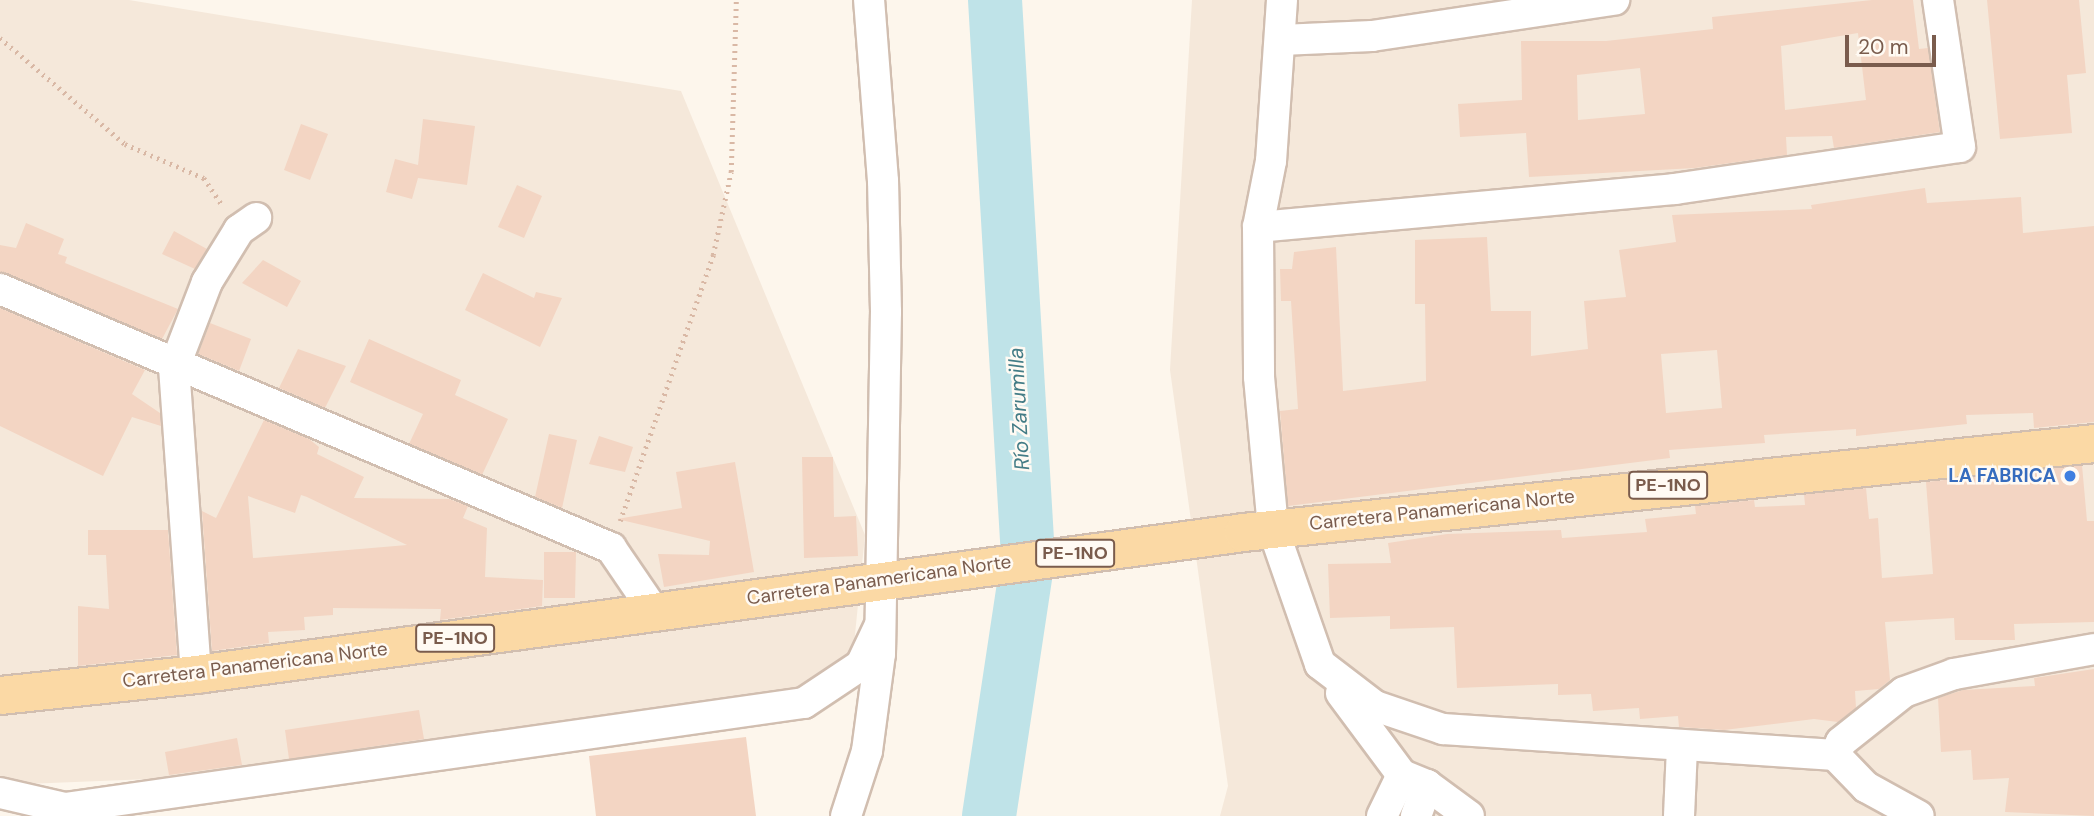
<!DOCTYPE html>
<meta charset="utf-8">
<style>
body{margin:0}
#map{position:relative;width:2094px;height:816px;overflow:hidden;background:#fdf6ec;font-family:"DM Sans",sans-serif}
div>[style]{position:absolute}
.residential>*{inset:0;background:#f5e8da}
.river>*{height:54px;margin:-27px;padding:0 27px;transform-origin:27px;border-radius:27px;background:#bfe3e8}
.building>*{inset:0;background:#f3d5c3}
.path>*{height:4.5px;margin-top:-2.25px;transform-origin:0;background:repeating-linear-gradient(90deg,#d9b8a5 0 2px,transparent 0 7px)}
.roads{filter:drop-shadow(2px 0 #d1beb0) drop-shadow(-2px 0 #d1beb0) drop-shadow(0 2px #d1beb0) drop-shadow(0 -2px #d1beb0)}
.minor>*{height:30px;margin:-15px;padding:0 15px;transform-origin:15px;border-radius:15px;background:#fff}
.major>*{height:37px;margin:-18.5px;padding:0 18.5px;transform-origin:18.5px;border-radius:18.5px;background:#fbd9a5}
.dots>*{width:19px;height:19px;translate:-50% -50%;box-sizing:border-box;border:4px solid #fffaf3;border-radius:50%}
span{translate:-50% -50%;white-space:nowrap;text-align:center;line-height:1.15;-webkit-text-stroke:5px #fffaf3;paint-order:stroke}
.shield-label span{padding:2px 5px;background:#fffaf3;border:2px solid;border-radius:5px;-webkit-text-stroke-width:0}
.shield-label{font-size:18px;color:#7a5c4d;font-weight:700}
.shop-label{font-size:19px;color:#366cbe;font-weight:700}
.right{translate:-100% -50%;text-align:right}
.street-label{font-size:19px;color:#7a5c4d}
.water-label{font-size:21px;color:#437c86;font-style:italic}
.scale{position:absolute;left:1845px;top:35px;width:91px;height:32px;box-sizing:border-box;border:4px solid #7a5c4d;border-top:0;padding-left:9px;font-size:21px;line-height:24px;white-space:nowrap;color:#7a5c4d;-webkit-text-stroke:5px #fffaf3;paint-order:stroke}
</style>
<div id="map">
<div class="residential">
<div style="clip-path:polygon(0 0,129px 0,681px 91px,865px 535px,850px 684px,321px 772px,0 785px)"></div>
<div style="clip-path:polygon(1192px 0,2094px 0,2094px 816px,1220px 816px,1228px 786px,1170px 370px)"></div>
</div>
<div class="river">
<div style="left:989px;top:816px;width:262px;rotate:-81.4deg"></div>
<div style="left:1028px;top:557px;width:558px;rotate:-93.39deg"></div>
</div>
<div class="building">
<div style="clip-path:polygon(evenodd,1872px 0,1913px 0,1919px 49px,1928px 48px,1940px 132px,1834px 148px,1832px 136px,1786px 137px,1787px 155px,1695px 168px,1529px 177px,1526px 133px,1460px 137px,1458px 104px,1522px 100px,1521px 41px,1606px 41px,1713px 29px,1712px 17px,1872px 0,1858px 33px,1866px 100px,1785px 110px,1781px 46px,1858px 33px,1872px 0,1640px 68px,1645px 114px,1578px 120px,1577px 75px,1640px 68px)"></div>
<div style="clip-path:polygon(1987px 0,2079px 0,2086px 73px,2067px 75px,2072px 133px,2000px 139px)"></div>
<div style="clip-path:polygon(423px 119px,475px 126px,467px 185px,418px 178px,412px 199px,386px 192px,395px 159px,418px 165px)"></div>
<div style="clip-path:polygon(301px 124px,328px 134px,310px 180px,284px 170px)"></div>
<div style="clip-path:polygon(517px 185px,542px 196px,524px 238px,498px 227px)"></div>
<div style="clip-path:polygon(evenodd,1925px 188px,1927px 203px,2021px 197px,2023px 233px,2094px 226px,2094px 422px,2034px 428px,2033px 413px,1966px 415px,1967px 424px,1856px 436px,1856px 429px,1764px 435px,1765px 443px,1669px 450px,1670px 458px,1288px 506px,1280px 411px,1298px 409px,1291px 301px,1281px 301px,1280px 269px,1292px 269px,1294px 252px,1336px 247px,1343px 391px,1426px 381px,1425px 304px,1415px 304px,1415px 240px,1487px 237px,1491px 311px,1531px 311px,1531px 356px,1588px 349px,1584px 301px,1626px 297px,1619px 250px,1676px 242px,1672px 215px,1812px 209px,1811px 205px,1925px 188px,1717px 350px,1722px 408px,1666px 413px,1661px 354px,1717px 350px)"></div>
<div style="clip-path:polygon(26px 223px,64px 239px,58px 254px,67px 257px,65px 263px,178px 309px,162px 339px,0 272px,0 245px,16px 248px)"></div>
<div style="clip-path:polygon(174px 231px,207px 249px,195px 269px,162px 254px)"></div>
<div style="clip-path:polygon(263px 260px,301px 281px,287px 307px,242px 283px)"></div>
<div style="clip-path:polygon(483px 273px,534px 298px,536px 292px,562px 298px,540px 347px,465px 310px)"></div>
<div style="clip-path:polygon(0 308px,145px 370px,132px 394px,160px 413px,161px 426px,132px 417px,103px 476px,0 426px)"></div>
<div style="clip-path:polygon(210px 323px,251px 339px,239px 371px,198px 354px)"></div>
<div style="clip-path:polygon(369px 339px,461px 380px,455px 395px,508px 419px,482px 475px,409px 444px,423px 414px,350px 382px)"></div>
<div style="clip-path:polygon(298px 349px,346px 366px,325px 408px,279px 388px)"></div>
<div style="clip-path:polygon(evenodd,264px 420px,309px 439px,319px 447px,317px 454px,364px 477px,354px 498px,449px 499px,468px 506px,463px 518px,487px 528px,485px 577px,543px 580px,542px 606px,440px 620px,441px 609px,333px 608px,333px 615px,304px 617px,305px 630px,268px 632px,269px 643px,212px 651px,202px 511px,216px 518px,264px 420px,301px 495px,307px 497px,407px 545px,253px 558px,248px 496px,295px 513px,301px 495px)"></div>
<div style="clip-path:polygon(549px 434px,577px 440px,562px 508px,535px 497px)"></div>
<div style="clip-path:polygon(599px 436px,633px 447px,625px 472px,589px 464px)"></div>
<div style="clip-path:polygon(802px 457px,833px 457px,834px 517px,856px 516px,858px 556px,804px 558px)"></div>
<div style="clip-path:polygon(735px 462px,754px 572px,664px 587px,658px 554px,709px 555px,710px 541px,617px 519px,682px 508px,676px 472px)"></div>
<div style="clip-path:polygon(2082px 465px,2087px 521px,2094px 521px,2094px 622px,2014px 624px,2015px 640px,1955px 640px,1954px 618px,1885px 622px,1890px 680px,1879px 689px,1855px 691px,1856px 708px,1838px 722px,1814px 719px,1724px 730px,1679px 727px,1678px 716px,1640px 719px,1639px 708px,1593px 711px,1591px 694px,1558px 695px,1558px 684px,1457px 688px,1454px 627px,1390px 629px,1390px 616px,1330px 618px,1328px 564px,1391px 563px,1388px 543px,1447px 534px,1561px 530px,1562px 538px,1647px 532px,1645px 519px,1696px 514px,1695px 506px,1754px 500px,1755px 507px,1805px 505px,1804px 494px,1866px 488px,1869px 519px,1878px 518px,1882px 578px,1933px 574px,1926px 482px)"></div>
<div style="clip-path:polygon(88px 530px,168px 530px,177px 655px,78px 666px,78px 606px,109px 609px,106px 555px,88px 555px)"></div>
<div style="clip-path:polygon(544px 552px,576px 552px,575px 598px,544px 598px)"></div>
<div style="clip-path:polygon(2094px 669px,2094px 816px,2005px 812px,2009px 778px,1973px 780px,1971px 750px,1941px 752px,1938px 698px,1963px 690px,2035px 686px,2034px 678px)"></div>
<div style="clip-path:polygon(419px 710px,424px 739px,289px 759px,285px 730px)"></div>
<div style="clip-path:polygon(746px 737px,756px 816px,596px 816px,589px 756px)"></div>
<div style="clip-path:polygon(237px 738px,242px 765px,169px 775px,165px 752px)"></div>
</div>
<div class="path">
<div style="left:0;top:38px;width:164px;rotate:40.3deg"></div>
<div style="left:125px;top:144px;width:86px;rotate:23.3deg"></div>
<div style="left:204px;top:178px;width:34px;rotate:56deg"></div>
<div style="left:620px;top:521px;width:282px;rotate:-70.7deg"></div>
<div style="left:713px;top:255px;width:85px;rotate:-77.8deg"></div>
<div style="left:731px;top:172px;width:172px;rotate:-88.3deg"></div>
</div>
<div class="roads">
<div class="minor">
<div style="left:1282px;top:0;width:161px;rotate:93.9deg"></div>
<div style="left:1271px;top:161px;width:67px;rotate:101.1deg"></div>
<div style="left:1258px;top:227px;width:150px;rotate:89.6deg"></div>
<div style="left:1259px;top:377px;width:153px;rotate:84.7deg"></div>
<div style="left:1273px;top:529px;width:143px;rotate:70.8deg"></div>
<div style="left:1320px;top:664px;width:69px;rotate:37.4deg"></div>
<div style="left:1375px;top:706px;width:72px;rotate:18.7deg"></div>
<div style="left:1443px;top:729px;width:393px;rotate:3.8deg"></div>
<div style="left:1835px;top:755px;width:45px;rotate:45.9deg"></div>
<div style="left:1866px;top:787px;width:60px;rotate:28.7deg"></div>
<div style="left:1281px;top:40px;width:91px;rotate:-2.5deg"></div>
<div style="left:1372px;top:36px;width:245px;rotate:-8.5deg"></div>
<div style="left:1258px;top:227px;width:419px;rotate:-5.2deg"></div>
<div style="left:1675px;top:189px;width:288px;rotate:-8.4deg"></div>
<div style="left:1960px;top:147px;width:149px;rotate:-98.5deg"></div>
<div style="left:0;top:289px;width:664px;rotate:22.97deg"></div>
<div style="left:611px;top:548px;width:76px;rotate:55.7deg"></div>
<div style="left:196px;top:674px;width:307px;rotate:-94.1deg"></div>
<div style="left:174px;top:368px;width:92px;rotate:-69deg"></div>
<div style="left:207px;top:282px;width:61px;rotate:-58.4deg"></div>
<div style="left:239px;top:230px;width:21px;rotate:-35deg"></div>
<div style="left:1341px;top:693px;width:102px;rotate:53.4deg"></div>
<div style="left:1402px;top:775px;width:27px;rotate:22deg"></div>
<div style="left:1427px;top:785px;width:52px;rotate:36.4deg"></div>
<div style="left:1835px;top:755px;width:14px;rotate:-65deg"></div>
<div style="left:1841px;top:742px;width:80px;rotate:-38.4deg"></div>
<div style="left:1904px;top:692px;width:53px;rotate:-19.8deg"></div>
<div style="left:1954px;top:674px;width:142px;rotate:-10.1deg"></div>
<div style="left:0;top:793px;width:67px;rotate:13deg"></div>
<div style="left:65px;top:808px;width:746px;rotate:-8.09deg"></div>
<div style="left:804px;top:703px;width:69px;rotate:-33.7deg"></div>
<div style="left:861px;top:665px;width:44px;rotate:-64.6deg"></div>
<div style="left:846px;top:816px;width:68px;rotate:-72.1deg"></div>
<div style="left:867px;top:751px;width:98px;rotate:-82.4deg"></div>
<div style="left:880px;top:654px;width:342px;rotate:-89deg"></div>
<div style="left:886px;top:312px;width:131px;rotate:-91.3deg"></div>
<div style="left:883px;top:181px;width:182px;rotate:-94.4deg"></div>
<div style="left:1382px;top:816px;width:46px;rotate:-64deg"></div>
<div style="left:1416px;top:816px;width:33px;rotate:-70deg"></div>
<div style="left:1679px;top:816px;width:70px;rotate:-87.5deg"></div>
</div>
<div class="major">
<div style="left:0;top:695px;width:197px;rotate:-6.1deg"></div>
<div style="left:196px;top:674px;width:1057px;rotate:-7.72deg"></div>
<div style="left:1243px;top:532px;width:856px;rotate:-5.97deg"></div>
</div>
</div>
<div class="dots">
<div style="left:2070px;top:476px;background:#3f7fe0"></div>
</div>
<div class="shield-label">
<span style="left:1668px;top:485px">PE-1NO</span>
<span style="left:1075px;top:553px">PE-1NO</span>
<span style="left:455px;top:638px">PE-1NO</span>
</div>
<div class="shop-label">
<span class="right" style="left:2056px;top:476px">LA FABRICA</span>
</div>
<div class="street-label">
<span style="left:1442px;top:510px;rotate:-6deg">Carretera Panamericana Norte</span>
<span style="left:879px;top:580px;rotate:-8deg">Carretera Panamericana Norte</span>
<span style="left:255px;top:665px;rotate:-7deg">Carretera Panamericana Norte</span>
</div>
<div class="water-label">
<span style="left:1019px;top:409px;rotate:-93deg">Río Zarumilla</span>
</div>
<div class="scale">20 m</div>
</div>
